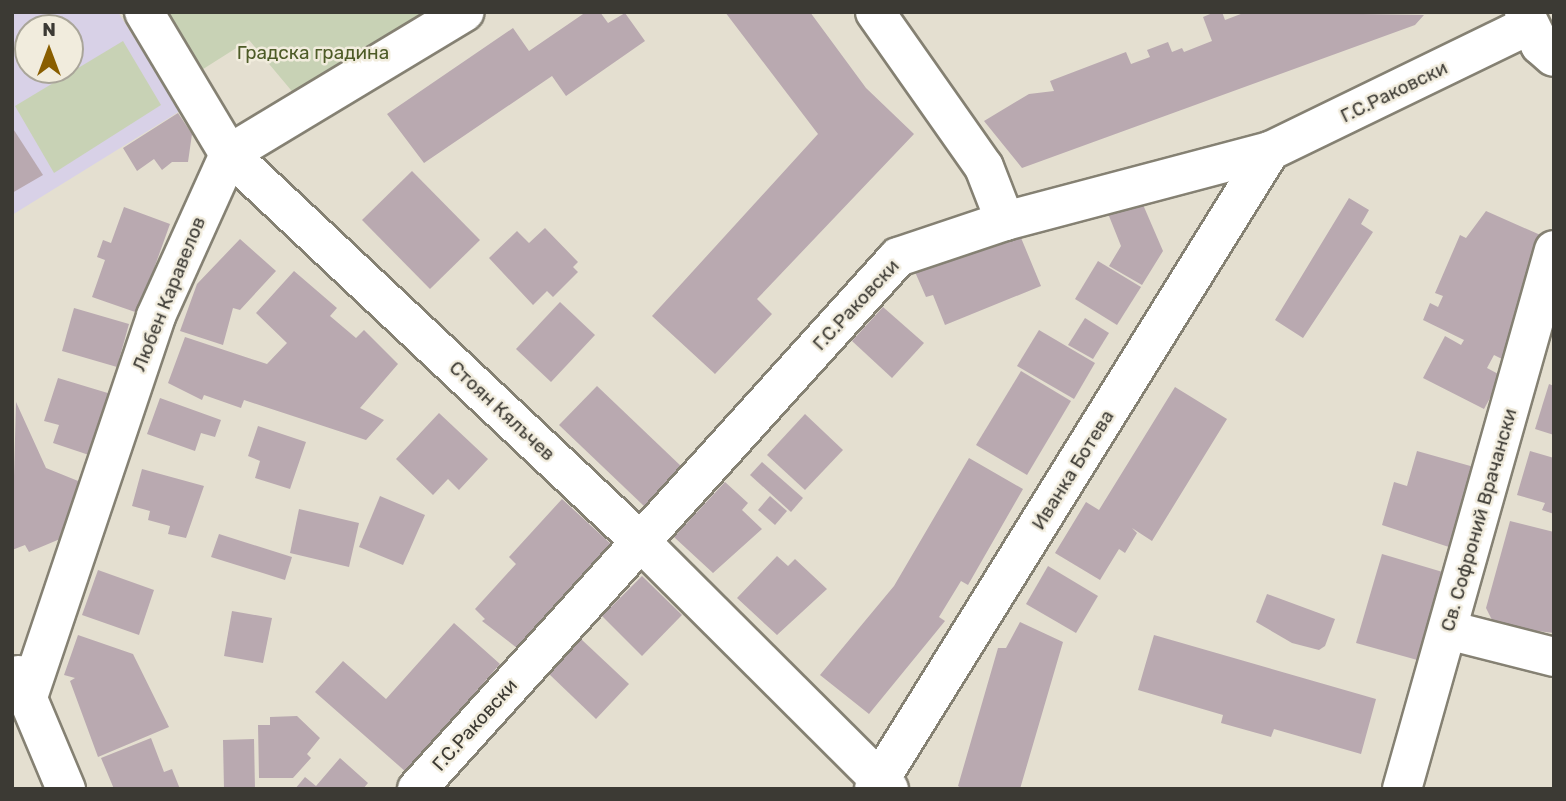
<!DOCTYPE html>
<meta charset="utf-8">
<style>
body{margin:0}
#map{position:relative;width:1566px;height:801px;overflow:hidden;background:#e4dfd0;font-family:Rubik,sans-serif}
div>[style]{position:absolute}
.education>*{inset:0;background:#d8d1e7}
.green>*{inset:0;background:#c8d2b5}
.building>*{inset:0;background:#b9a9b0}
.roads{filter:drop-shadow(2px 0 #858173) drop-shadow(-2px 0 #858173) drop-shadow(0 2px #858173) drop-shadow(0 -2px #858173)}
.street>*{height:38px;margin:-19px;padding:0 19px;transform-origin:19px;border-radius:19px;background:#fff}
.secondary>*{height:38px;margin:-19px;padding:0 19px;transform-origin:19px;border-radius:19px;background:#fff}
span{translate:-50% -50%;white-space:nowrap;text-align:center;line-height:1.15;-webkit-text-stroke:5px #f1ecdd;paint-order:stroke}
.park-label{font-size:19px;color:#4d5b27}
.street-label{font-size:19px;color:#3c3a34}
.frame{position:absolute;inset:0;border:14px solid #3c3a34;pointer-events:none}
.north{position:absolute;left:14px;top:14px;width:70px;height:70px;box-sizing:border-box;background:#f1ecdd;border:2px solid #a9a599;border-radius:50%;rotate:0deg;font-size:19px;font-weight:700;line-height:28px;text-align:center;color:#3c3a34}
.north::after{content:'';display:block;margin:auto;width:24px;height:32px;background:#895e00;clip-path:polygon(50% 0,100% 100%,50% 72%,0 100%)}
</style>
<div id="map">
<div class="education">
<div style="clip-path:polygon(evenodd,12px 12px,118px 12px,180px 111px,12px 215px,12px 12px,28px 28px,70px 28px,70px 70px,28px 70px,28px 28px)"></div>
</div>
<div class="green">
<div style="clip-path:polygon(164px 12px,442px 12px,306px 108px,249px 40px,200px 71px)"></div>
<div style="clip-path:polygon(123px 41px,161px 105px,54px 173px,15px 106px)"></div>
</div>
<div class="building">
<div style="clip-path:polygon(586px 12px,600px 12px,608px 23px,625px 13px,645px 41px,566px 96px,552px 76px,424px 163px,387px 114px,513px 28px,529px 51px)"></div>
<div style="clip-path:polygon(725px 12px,810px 12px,866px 88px,914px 134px,757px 299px,772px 314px,715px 374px,652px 316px,818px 134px)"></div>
<div style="clip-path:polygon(1215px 12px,1222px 12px,1225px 20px,1246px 12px,1424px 15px,1415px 25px,1022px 168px,984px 121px,1029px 94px,1054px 91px,1050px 81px,1126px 52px,1131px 64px,1150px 57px,1147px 50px,1168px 42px,1172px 52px,1182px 48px,1184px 52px,1212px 41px,1203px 17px)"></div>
<div style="clip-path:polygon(178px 113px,192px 134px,188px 162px,172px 162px,162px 170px,154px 159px,137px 171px,123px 148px)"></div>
<div style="clip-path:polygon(12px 127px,43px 175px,12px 193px)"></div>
<div style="clip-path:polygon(412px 171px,480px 240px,430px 289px,362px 220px)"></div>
<div style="clip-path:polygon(1138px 193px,1163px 251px,1142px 285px,1109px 266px,1121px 246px,1105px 206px)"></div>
<div style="clip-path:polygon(1349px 198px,1369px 210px,1361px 224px,1373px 232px,1303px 338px,1275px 320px)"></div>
<div style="clip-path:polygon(124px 207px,170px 224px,138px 313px,92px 297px,105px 260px,97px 257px,103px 240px,111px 243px)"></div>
<div style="clip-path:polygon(1486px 211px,1545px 237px,1510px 363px,1494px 355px,1487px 368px,1502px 376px,1484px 409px,1423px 378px,1445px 336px,1461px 345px,1464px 340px,1423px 320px,1430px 303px,1438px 307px,1443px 296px,1435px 293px,1460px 235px,1466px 238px)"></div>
<div style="clip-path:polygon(545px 228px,578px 262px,573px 267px,578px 272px,553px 297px,547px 291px,533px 305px,489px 258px,517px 231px,529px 243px)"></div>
<div style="clip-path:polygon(1019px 233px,1041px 286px,945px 325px,933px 295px,926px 297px,915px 272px)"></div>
<div style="clip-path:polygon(240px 239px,276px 271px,240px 310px,233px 308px,223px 345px,180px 331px,197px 284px)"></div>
<div style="clip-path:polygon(1098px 261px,1141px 287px,1117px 325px,1075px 299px)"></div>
<div style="clip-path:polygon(294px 271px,337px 308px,330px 316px,356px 338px,364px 330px,398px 364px,360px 408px,384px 420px,366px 440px,244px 400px,241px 408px,204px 395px,202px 400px,168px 383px,185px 337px,267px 364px,287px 343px,256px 313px)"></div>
<div style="clip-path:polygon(560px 302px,595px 335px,551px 382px,516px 349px)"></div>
<div style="clip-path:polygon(883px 307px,924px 343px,892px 378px,852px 341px)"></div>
<div style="clip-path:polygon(74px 308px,129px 324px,117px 367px,62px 351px)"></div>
<div style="clip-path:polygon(1085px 318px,1109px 333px,1093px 359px,1068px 345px)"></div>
<div style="clip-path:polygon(1039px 330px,1095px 363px,1074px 399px,1017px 366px)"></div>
<div style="clip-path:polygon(1021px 371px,1071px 401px,1027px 475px,976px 445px)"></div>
<div style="clip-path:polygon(58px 378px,111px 394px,92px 456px,53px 443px,59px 425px,44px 421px)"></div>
<div style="clip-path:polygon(1549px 384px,1554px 386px,1554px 435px,1535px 429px)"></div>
<div style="clip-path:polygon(597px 386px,683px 468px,645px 507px,559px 425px)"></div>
<div style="clip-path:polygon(1175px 387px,1227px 419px,1152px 541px,1132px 528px,1137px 533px,1125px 553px,1119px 549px,1100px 580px,1055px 553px,1086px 502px,1099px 510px)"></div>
<div style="clip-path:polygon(160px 398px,221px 420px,215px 437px,201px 433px,195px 451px,147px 434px)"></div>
<div style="clip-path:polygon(16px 402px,46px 468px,88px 485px,72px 534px,29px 552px,25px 545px,12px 550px)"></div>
<div style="clip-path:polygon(439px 413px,488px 459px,459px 490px,448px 479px,433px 495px,396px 459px)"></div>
<div style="clip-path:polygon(805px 414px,843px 450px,805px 490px,767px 455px)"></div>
<div style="clip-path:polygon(258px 426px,306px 442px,290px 489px,255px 478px,260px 461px,248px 456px)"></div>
<div style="clip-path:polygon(1417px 451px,1474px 467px,1455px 549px,1382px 525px,1394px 482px,1407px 486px)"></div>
<div style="clip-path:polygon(1530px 451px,1554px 458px,1554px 514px,1542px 510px,1545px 503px,1517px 495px)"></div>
<div style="clip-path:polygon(969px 458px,1023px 489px,968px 585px,961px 581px,939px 617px,945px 621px,869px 714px,820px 675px,894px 586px)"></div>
<div style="clip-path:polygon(762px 462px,803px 498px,791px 512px,750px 475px)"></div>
<div style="clip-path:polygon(142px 469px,204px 486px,186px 538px,168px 534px,170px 526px,148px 520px,150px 511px,132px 506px)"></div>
<div style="clip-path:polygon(725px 482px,748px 503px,742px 510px,762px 529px,713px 573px,674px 537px)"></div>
<div style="clip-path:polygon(380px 496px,425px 515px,403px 565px,359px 547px)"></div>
<div style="clip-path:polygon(770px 496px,787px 511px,775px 525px,758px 510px)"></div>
<div style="clip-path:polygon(562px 499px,612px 545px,517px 648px,482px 621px,485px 619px,475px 609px,516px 564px,509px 557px)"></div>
<div style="clip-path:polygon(299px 509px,359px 523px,349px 567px,290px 553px)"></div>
<div style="clip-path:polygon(1510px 521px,1554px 532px,1554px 633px,1495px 626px,1486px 608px)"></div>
<div style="clip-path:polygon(219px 534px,292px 557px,285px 580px,211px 557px)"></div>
<div style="clip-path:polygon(1382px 554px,1446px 573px,1421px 661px,1356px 643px)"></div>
<div style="clip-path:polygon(777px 556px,788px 566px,795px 559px,827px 589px,777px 635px,737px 598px)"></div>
<div style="clip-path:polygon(1048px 566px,1098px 596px,1076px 633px,1026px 604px)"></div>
<div style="clip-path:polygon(98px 570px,154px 590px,139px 635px,82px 615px)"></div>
<div style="clip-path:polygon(642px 576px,682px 615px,642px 656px,602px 616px)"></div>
<div style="clip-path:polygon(1267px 594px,1335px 619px,1325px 646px,1319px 650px,1292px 643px,1256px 622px)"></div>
<div style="clip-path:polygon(232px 611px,272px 618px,263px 663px,224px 656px)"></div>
<div style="clip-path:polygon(1020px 622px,1063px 642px,1020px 789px,963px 789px,958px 786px,998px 648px,1006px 648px)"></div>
<div style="clip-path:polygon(454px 623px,500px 664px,406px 772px,315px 692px,343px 661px,386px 699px)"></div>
<div style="clip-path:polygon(78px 635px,133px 654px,169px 727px,98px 757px,70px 681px,75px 678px,64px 675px)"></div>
<div style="clip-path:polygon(1154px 635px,1376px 699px,1361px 754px,1274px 729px,1271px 737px,1221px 723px,1223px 715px,1138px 690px)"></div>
<div style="clip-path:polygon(581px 639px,629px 684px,596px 719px,548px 673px)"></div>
<div style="clip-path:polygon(297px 716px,320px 738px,307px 754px,311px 758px,293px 778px,259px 778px,258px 725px,270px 725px,270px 717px)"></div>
<div style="clip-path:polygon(151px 738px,164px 772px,172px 769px,180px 789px,114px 789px,101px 758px)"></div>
<div style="clip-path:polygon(254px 739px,255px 789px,224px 789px,223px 740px)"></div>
<div style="clip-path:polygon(340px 758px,368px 783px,363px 789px,295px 789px,305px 777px,316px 786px)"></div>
</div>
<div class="roads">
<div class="street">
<div style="left:144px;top:12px;width:165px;rotate:59.1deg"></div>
<div style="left:229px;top:154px;width:566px;rotate:43.28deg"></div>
<div style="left:641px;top:542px;width:350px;rotate:44.9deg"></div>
<div style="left:875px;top:12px;width:189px;rotate:54.9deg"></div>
<div style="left:984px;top:167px;width:58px;rotate:68.7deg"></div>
<div style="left:1448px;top:630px;width:109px;rotate:14.3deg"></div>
<div style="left:18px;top:675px;width:124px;rotate:67.2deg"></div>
<div style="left:28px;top:697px;width:402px;rotate:-71.4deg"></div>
<div style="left:156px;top:316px;width:178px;rotate:-65.7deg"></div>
<div style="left:229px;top:154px;width:275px;rotate:-31.1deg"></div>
<div style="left:417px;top:789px;width:717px;rotate:-47.88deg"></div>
<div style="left:898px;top:257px;width:113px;rotate:-18.6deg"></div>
<div style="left:1005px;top:221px;width:274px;rotate:-14.8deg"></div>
<div style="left:1270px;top:151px;width:287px;rotate:-25.9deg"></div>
<div style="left:874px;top:789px;width:751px;rotate:-58.17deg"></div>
<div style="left:1402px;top:789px;width:560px;rotate:-74.25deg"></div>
</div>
<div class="secondary">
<div style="left:1524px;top:12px;width:37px;rotate:64deg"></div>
<div style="left:1540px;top:45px;width:18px;rotate:41deg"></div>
</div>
</div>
<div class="park-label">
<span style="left:313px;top:53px">Градска градина</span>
</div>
<div class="street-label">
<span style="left:1394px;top:92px;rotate:-26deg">Г.С.Раковски</span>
<span style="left:169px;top:294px;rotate:-68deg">Любен Каравелов</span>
<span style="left:856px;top:305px;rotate:-47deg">Г.С.Раковски</span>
<span style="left:502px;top:411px;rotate:43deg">Стоян Кялъчев</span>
<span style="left:1073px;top:470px;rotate:-58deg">Иванка Ботева</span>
<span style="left:1479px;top:520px;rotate:-74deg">Св. Софроний Врачански</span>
<span style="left:475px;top:725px;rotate:-48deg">Г.С.Раковски</span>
</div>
<div class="frame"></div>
<div class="north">N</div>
</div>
